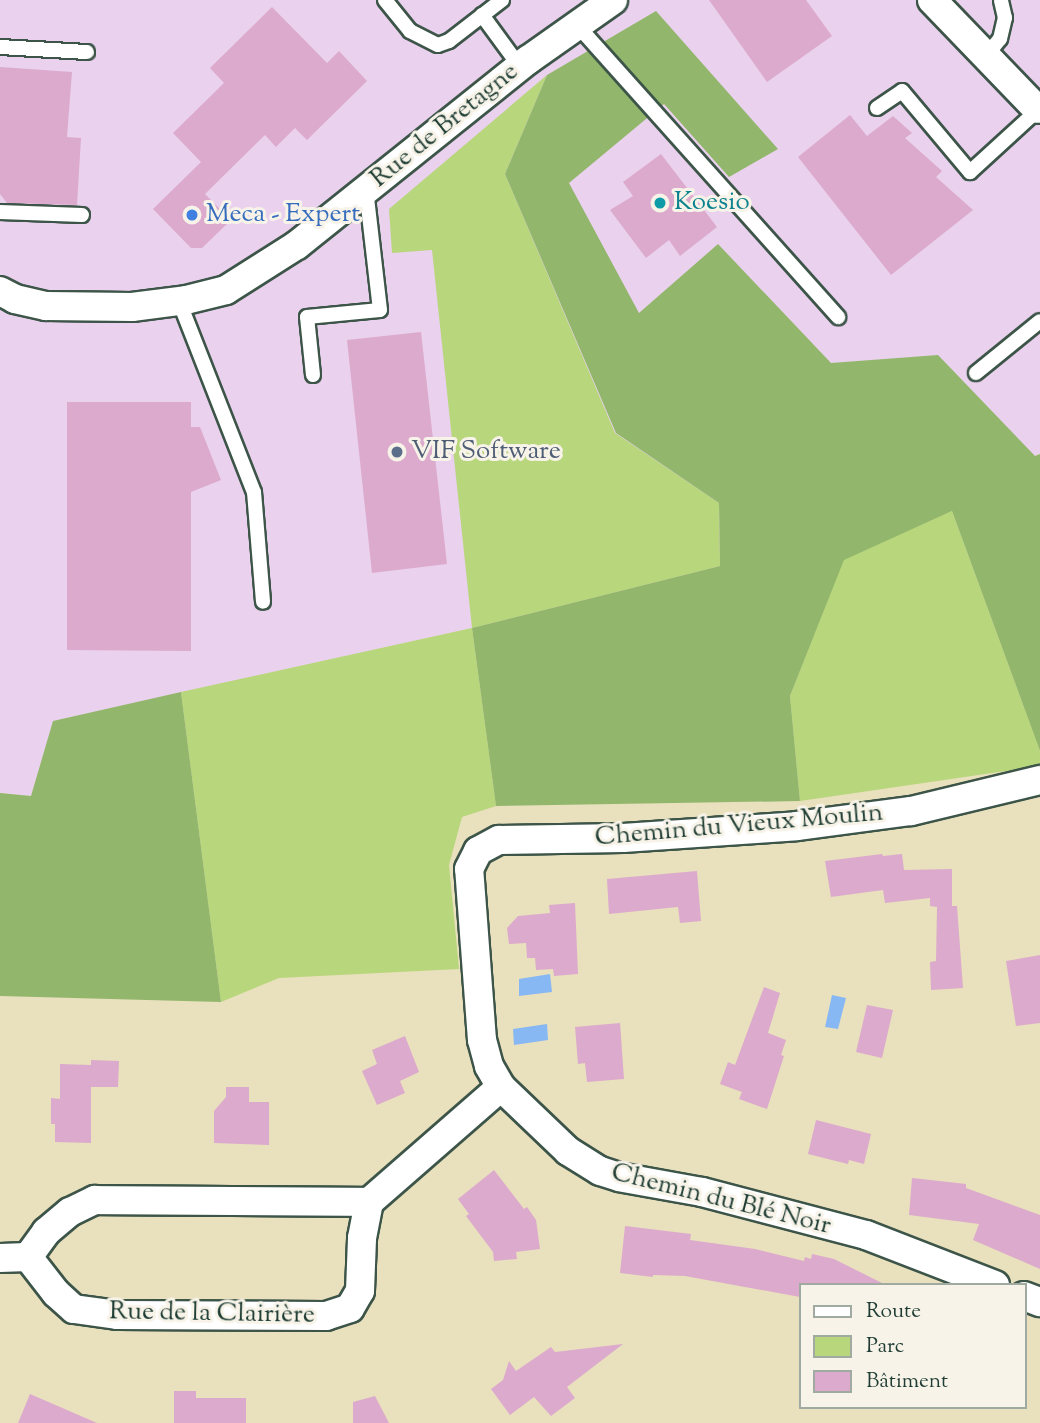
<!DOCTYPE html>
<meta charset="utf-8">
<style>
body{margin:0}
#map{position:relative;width:1040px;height:1423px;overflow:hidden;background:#e9e0bd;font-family:"Sorts Mill Goudy",serif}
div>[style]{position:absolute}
.built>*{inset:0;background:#ead1ed}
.green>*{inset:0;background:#b8d67c}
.forest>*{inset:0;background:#92b76c}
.water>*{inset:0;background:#88b8f3}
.building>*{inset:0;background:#dcaacc}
.roads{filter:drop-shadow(2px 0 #3d5549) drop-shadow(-2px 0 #3d5549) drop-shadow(0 2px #3d5549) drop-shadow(0 -2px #3d5549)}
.service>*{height:14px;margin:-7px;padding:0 7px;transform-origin:7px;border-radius:7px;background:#fff}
.minor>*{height:28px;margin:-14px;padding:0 14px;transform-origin:14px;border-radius:14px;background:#fff}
.dots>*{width:19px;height:19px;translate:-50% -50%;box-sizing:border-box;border:4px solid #f7f3e8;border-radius:50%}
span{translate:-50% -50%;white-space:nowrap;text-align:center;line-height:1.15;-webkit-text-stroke:6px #f7f3e8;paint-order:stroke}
.street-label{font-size:26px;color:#1f3d34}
.culture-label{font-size:26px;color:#0d838f}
.left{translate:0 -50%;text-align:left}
.shop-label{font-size:26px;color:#366cbe}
.service-label{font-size:26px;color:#4e5e75}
.legend{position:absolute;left:799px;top:1283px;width:228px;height:126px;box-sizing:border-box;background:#f7f3e8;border:2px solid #a1aaa0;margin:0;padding:9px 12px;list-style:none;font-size:21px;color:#1f3d34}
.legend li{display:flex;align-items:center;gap:14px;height:35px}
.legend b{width:35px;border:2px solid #a1aaa0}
</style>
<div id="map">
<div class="built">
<div style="clip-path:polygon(0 0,1040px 0,1040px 454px,472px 628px,54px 721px,31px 796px,0 793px)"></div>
</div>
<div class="green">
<div style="clip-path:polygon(547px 75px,505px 174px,615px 433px,719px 503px,720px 566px,472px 628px,496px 806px,462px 817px,449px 865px,459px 969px,279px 978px,221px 1002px,181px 692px,472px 628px,432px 250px,392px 253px,389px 209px)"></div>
<div style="clip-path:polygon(952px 511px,1040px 751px,1040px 766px,800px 801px,790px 696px,844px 559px)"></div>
</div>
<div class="forest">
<div style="clip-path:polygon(656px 11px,778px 149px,729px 177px,664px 104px,569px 183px,639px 313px,718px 244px,831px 363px,938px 355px,1035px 456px,1040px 454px,1040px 751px,952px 511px,844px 560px,790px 696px,800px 801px,496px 806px,472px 628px,720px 566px,719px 503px,616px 433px,505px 174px,547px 75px)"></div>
<div style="clip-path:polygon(181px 692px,221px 1002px,0 996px,0 793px,31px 796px,53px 721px)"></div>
</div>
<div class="water">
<div style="clip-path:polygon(550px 974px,552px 992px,519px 996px,519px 979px)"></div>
<div style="clip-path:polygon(832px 995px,846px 998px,838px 1029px,825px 1027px)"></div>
<div style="clip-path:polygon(547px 1024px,548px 1040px,514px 1045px,513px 1029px)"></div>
</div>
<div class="building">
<div style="clip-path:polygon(709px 0,806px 0,832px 36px,767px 82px)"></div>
<div style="clip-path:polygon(272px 7px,327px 63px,339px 51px,367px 81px,307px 140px,295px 128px,276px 147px,265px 135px,205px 194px,231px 220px,202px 248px,191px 248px,153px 209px,201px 162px,173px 133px,224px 83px,210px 68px)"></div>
<div style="clip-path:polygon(0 67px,72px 72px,67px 137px,81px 138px,77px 205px,7px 203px,0 194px)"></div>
<div style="clip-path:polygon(850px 115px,867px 136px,893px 116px,912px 133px,905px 138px,942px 171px,936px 177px,973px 210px,891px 275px,798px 157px)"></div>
<div style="clip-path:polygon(661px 154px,717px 227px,680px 256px,669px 240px,646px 258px,610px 210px,633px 196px,623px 182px)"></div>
<div style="clip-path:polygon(421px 332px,447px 564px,372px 573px,347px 340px)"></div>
<div style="clip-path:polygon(67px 402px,191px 402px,191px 427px,200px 427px,221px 480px,191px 492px,191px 651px,67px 650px)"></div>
<div style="clip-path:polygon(882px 854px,883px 856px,902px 854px,904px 870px,952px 869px,952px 906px,957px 906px,963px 988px,931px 990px,930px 962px,936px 961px,937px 907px,930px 906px,930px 898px,885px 903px,883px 890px,831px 897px,825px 861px)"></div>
<div style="clip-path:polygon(697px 871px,701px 921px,680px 923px,678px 907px,609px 914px,607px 879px)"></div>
<div style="clip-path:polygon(575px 903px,578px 974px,554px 976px,553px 969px,536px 970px,535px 958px,527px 958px,526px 943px,509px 944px,507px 928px,518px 916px,550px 913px,549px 905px)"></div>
<div style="clip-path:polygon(1040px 955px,1040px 1023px,1016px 1026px,1006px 961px)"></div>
<div style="clip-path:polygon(764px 987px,780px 993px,768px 1033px,786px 1040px,781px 1055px,784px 1056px,767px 1109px,739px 1099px,742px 1092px,720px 1084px,728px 1062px,735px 1065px)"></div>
<div style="clip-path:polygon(867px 1005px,893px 1010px,882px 1058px,856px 1052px)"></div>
<div style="clip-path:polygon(620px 1023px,624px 1079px,587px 1082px,585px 1063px,578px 1064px,575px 1027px)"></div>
<div style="clip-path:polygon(405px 1036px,419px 1072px,400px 1081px,405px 1093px,377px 1105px,362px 1071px,377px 1064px,372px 1050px)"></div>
<div style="clip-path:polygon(91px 1060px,119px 1061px,118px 1087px,91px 1087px,91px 1143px,55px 1142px,55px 1124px,51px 1124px,51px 1098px,60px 1099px,60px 1064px,91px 1065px)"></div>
<div style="clip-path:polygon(226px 1087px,249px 1087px,249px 1102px,269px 1102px,269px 1145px,214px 1143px,214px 1111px,226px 1097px)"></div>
<div style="clip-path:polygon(816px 1120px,871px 1134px,864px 1164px,849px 1160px,848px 1164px,808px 1154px)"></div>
<div style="clip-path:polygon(494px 1170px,524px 1209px,527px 1207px,536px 1220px,540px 1249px,516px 1252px,517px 1259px,494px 1261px,493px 1252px,466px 1216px,469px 1214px,458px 1199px)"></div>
<div style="clip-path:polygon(912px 1178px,966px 1184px,966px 1188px,1040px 1215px,1040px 1269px,973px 1240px,979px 1224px,909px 1215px)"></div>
<div style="clip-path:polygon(625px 1226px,691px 1234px,690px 1240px,755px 1249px,804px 1261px,805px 1257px,811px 1259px,812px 1254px,834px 1259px,886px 1285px,800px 1285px,800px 1297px,685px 1276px,653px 1275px,653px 1277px,620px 1273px)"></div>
<div style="clip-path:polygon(623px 1344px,567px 1387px,575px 1398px,551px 1416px,534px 1397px,510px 1415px,491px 1389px,503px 1380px,509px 1361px,516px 1371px,551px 1347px,555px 1352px)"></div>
<div style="clip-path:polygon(174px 1391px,196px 1391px,196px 1398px,246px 1398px,246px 1423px,174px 1423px)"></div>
<div style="clip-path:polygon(30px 1394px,97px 1423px,18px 1423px)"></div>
<div style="clip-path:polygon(375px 1396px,389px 1423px,353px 1423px,353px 1402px)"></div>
</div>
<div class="roads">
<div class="service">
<div style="left:385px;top:0;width:40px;rotate:51deg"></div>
<div style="left:410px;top:31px;width:31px;rotate:27deg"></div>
<div style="left:438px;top:45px;width:12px;rotate:-20deg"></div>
<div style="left:449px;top:41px;width:67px;rotate:-37.7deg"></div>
<div style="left:482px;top:15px;width:64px;rotate:53.8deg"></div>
<div style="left:577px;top:25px;width:392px;rotate:48.2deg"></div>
<div style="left:0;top:47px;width:87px;rotate:3.3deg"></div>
<div style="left:986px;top:56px;width:22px;rotate:-51deg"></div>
<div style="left:1000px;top:39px;width:22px;rotate:-77deg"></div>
<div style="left:1005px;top:18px;width:18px;rotate:-103deg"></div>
<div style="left:877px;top:108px;width:30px;rotate:-34deg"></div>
<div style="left:902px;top:91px;width:106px;rotate:50deg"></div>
<div style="left:970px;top:172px;width:95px;rotate:-42.4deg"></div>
<div style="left:0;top:212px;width:82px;rotate:2.1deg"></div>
<div style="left:179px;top:301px;width:205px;rotate:68.6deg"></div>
<div style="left:254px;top:492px;width:110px;rotate:85.3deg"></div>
<div style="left:976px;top:373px;width:82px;rotate:-39.1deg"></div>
<div style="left:313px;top:375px;width:58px;rotate:-95.9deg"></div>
<div style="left:307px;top:317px;width:73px;rotate:-5.5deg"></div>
<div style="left:380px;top:310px;width:122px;rotate:-96.6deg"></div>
</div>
<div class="minor">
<div style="left:932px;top:0;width:151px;rotate:46.1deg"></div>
<div style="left:0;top:291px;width:17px;rotate:28deg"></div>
<div style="left:15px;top:299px;width:32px;rotate:13deg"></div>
<div style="left:46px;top:306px;width:86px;rotate:0.7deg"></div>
<div style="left:132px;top:307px;width:54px;rotate:-7.4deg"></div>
<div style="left:186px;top:300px;width:41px;rotate:-14deg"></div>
<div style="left:226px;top:290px;width:84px;rotate:-32.4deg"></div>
<div style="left:297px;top:245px;width:296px;rotate:-38.7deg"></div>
<div style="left:528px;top:60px;width:104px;rotate:-35.2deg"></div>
<div style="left:28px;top:1257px;width:31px;rotate:-54deg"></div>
<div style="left:46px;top:1232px;width:31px;rotate:-40deg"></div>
<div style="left:70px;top:1212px;width:28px;rotate:-26deg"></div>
<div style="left:95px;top:1200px;width:274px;rotate:0.4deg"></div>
<div style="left:0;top:1258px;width:28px;rotate:-2deg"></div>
<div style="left:28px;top:1257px;width:46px;rotate:52.1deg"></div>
<div style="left:56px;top:1293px;width:24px;rotate:42deg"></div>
<div style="left:74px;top:1309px;width:43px;rotate:7.9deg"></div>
<div style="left:117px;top:1315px;width:209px;rotate:0.3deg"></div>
<div style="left:326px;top:1316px;width:25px;rotate:-18deg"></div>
<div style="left:350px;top:1308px;width:20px;rotate:-60deg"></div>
<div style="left:360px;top:1291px;width:53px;rotate:-87.8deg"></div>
<div style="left:362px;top:1238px;width:37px;rotate:-79deg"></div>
<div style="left:369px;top:1202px;width:175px;rotate:-41.1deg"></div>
<div style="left:995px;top:1285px;width:138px;rotate:-158.8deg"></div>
<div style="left:866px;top:1235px;width:170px;rotate:-165.3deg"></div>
<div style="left:702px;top:1192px;width:84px;rotate:-169.8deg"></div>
<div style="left:619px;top:1177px;width:20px;rotate:-162deg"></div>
<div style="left:600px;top:1171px;width:38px;rotate:-148deg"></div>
<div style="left:568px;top:1151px;width:93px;rotate:-136.3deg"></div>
<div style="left:501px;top:1087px;width:24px;rotate:-120deg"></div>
<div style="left:489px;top:1066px;width:27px;rotate:-105deg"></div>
<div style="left:482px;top:1040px;width:171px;rotate:-94.3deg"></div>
<div style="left:469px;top:869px;width:20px;rotate:-63deg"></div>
<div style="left:478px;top:851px;width:24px;rotate:-28deg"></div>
<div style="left:499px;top:840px;width:124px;rotate:-0.9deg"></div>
<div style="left:623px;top:838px;width:174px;rotate:-3.9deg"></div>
<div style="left:797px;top:826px;width:115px;rotate:-7.5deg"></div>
<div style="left:911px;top:811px;width:133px;rotate:-13.5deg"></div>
<div style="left:1024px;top:1296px;width:17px;rotate:21deg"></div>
</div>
</div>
<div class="dots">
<div style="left:660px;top:203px;background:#0f9aa8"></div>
<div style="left:192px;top:215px;background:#3f7fe0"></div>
<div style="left:397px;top:452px;background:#5c6f8a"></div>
</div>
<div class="street-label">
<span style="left:445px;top:126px;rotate:-39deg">Rue de Bretagne</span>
<span style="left:739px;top:826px;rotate:-5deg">Chemin du Vieux Moulin</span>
<span style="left:721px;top:1200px;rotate:14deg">Chemin du Blé Noir</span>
<span style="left:212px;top:1314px;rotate:1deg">Rue de la Clairière</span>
</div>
<div class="culture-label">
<span class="left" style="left:674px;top:203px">Koesio</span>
</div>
<div class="shop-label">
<span class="left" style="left:206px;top:215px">Meca - Expert</span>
</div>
<div class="service-label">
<span class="left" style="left:411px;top:452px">VIF Software</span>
</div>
<ul class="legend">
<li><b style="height:9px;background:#fff"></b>Route</li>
<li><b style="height:19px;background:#b8d67c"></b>Parc</li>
<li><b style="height:19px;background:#dcaacc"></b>Bâtiment</li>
</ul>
</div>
